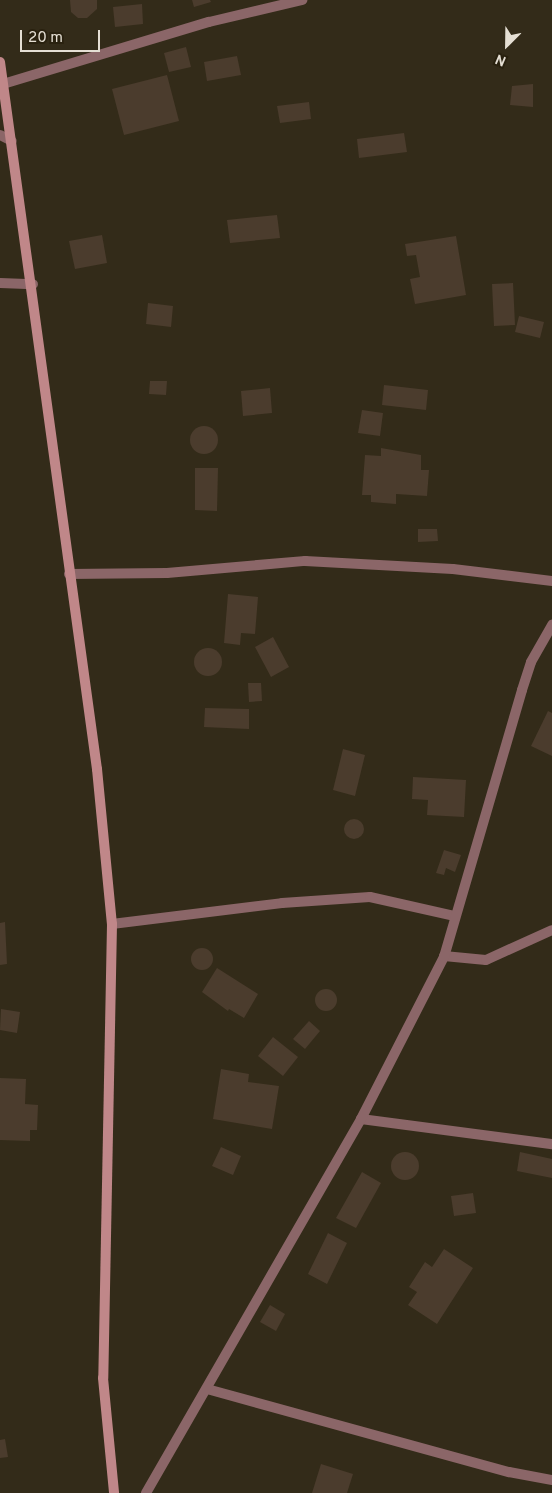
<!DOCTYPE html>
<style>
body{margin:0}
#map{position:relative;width:552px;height:1493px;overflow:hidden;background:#332b19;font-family:Overpass,sans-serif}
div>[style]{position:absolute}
.building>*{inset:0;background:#4b3c2d}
.round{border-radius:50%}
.street>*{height:10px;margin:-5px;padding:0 5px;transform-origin:5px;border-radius:5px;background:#8b6668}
.secondary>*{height:10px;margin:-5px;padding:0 5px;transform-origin:5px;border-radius:5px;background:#c08789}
span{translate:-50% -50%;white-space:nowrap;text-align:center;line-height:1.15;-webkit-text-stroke:4px #29210f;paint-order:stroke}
.north{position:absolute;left:482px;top:20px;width:50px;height:50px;-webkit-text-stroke:4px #29210f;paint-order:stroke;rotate:203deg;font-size:14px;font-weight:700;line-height:20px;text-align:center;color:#e5dfd4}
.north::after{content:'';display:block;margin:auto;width:18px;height:22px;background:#e5dfd4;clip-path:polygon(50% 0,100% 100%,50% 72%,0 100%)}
.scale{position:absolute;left:20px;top:30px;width:80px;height:22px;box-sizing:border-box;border:2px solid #e5dfd4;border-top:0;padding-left:6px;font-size:15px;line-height:18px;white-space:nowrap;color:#e5dfd4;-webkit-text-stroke:4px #29210f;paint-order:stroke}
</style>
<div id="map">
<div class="building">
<div style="clip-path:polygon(70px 0,97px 0,97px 9px,87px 18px,78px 18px,71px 12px)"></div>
<div style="clip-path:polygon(192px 0,210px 0,211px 2px,194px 7px)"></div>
<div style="clip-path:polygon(142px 4px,143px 24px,115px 27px,113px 7px)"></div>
<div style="clip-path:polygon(186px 47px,191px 67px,169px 72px,164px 53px)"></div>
<div style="clip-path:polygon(237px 56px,241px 75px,207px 81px,204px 62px)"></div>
<div style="clip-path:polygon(167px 75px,179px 121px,124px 135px,112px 89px)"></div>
<div style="clip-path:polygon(533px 84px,533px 107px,510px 105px,512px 86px)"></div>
<div style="clip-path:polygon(309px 102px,311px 119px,280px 123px,277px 106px)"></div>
<div style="clip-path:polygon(404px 133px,407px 152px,359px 158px,357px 139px)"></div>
<div style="clip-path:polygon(277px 215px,280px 238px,230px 243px,227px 220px)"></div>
<div style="clip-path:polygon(102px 235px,107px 263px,75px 269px,69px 241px)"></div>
<div style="clip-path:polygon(456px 236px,466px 295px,415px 304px,410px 279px,420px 277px,416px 255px,407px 256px,405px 244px)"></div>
<div style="clip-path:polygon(513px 283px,515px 325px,494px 326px,492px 284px)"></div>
<div style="clip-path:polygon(148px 303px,173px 306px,171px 327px,146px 324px)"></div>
<div style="clip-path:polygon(519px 316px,544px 322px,540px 338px,515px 332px)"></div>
<div style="clip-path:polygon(150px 381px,167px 381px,166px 395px,149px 394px)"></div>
<div style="clip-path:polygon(384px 385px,428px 390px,426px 410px,382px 405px)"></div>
<div style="clip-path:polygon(270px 388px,272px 413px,243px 416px,241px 391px)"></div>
<div style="clip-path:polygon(362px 410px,383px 413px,380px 436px,358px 433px)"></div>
<div class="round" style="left:190px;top:426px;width:28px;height:28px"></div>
<div style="clip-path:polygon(381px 448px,421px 455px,421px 470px,429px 470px,427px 496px,396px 494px,396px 504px,371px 502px,371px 495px,362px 495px,365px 455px,381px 456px)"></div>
<div style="clip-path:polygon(195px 468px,218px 468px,217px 511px,195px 510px)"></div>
<div style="clip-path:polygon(418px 529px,437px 529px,438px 541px,418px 542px)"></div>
<div style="clip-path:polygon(228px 594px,258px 597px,255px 634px,241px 633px,240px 645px,224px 643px)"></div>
<div style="clip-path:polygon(273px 637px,289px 667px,271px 677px,255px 647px)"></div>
<div class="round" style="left:194px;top:648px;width:28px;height:28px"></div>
<div style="clip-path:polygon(248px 683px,261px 683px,262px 701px,249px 702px)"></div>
<div style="clip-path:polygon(205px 708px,249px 709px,249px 729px,204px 727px)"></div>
<div style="clip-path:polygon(548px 711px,552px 713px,552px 756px,531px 746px)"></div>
<div style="clip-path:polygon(343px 749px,365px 755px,355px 796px,333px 790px)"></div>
<div style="clip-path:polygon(413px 777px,466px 780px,464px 817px,427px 815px,428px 800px,412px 799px)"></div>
<div class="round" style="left:344px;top:819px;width:20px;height:20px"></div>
<div style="clip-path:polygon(444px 850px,461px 855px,455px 872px,446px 868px,444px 875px,436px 873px)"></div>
<div style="clip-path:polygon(5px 922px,7px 964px,0 965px,0 923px)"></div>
<div class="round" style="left:191px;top:948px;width:22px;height:22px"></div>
<div style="clip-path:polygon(217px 968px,258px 994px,244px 1018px,229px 1009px,228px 1011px,202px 992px)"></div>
<div class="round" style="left:315px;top:989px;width:22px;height:22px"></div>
<div style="clip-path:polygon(1px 1009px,20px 1012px,17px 1033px,0 1030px)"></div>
<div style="clip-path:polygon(309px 1021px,320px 1031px,305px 1049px,293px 1039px)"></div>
<div style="clip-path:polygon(273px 1037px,298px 1057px,283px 1076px,258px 1056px)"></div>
<div style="clip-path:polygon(221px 1069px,249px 1074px,248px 1082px,279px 1086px,272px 1129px,213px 1119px)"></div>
<div style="clip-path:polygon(0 1078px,26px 1079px,25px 1104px,38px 1105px,37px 1130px,30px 1130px,30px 1141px,0 1140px)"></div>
<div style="clip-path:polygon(221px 1147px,241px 1156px,233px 1175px,212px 1166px)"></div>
<div class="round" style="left:391px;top:1152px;width:28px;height:28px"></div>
<div style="clip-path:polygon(520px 1152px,552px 1159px,552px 1178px,517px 1171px)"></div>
<div style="clip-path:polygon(362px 1172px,381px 1183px,356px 1228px,336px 1218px)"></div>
<div style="clip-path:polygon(473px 1193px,476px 1213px,454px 1216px,451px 1196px)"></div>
<div style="clip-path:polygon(328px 1233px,347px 1243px,327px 1284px,308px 1274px)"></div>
<div style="clip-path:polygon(444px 1249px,473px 1268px,437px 1324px,408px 1305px,417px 1292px,409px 1287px,425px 1262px,432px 1267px)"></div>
<div style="clip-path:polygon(270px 1305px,285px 1314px,276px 1331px,260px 1322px)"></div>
<div style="clip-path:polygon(5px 1439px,8px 1457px,0 1458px,0 1440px)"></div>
<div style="clip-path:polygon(321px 1464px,353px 1474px,347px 1493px,312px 1493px)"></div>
</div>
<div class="street">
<div style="left:3px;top:84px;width:215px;rotate:-16.8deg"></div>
<div style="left:209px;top:22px;width:96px;rotate:-13.3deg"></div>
<div style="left:0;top:135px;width:13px;rotate:27deg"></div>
<div style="left:0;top:283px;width:33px;rotate:2deg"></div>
<div style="left:69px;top:574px;width:98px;rotate:-0.6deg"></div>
<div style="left:167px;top:573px;width:139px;rotate:-5deg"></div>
<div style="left:305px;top:561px;width:148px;rotate:3.1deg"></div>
<div style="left:453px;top:569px;width:100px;rotate:6.9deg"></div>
<div style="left:112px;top:924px;width:171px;rotate:-7deg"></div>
<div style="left:282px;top:903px;width:88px;rotate:-3.9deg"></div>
<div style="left:370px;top:897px;width:86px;rotate:12.7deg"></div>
<div style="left:444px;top:956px;width:42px;rotate:5.4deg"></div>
<div style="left:486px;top:960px;width:72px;rotate:-24.4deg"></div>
<div style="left:361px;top:1119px;width:193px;rotate:7.5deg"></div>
<div style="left:207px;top:1389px;width:313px;rotate:15.4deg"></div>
<div style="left:509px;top:1472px;width:44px;rotate:10.5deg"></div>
<div style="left:146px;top:1493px;width:431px;rotate:-60.1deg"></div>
<div style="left:361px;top:1119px;width:182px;rotate:-62.9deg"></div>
<div style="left:444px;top:957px;width:278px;rotate:-73.7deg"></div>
<div style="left:522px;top:690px;width:29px;rotate:-72deg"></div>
<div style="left:531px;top:662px;width:43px;rotate:-60.4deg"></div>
</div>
<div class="secondary">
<div style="left:0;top:62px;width:714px;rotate:82.19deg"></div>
<div style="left:97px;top:769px;width:156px;rotate:84.5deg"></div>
<div style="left:112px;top:924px;width:454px;rotate:91.1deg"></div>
<div style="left:103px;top:1378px;width:116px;rotate:84.5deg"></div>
</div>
<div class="north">N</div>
<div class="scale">20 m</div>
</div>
